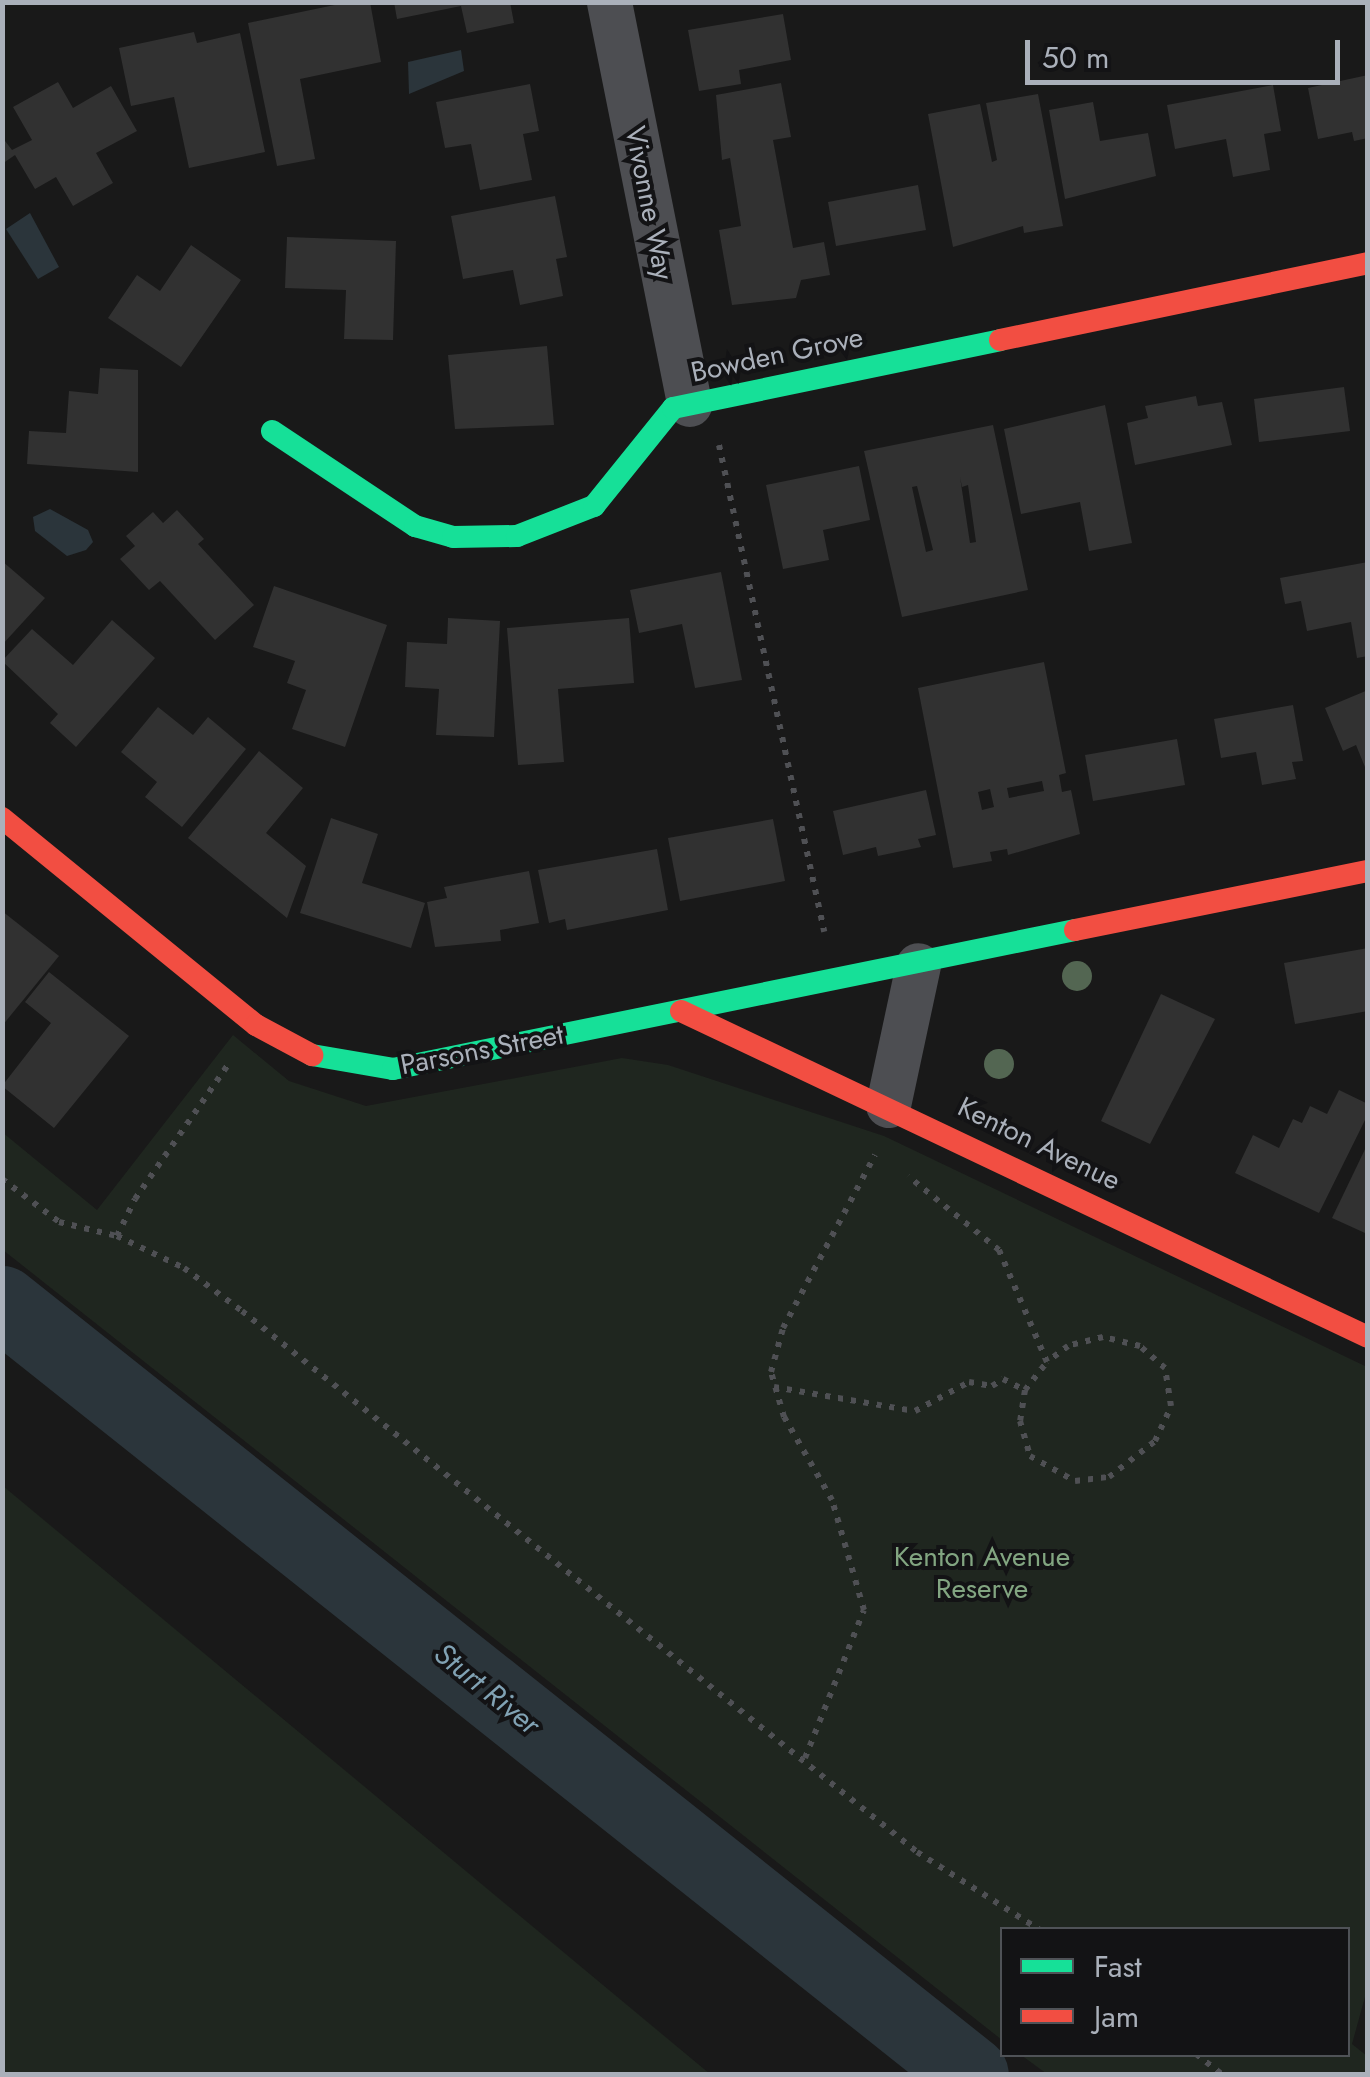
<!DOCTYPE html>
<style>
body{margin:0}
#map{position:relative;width:1370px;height:2077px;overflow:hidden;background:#191919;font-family:Jost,sans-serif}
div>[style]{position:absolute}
.green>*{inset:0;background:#1f261f}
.water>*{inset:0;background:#2b353b}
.river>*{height:75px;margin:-37.5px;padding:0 37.5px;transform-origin:37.5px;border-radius:37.5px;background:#2b353b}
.building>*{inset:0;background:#313131}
.path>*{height:6px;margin-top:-3px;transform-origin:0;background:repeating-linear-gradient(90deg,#4f5054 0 5px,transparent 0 13px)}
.street>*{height:45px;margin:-22.5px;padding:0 22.5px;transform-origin:22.5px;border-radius:22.5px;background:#4d4e52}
.fast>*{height:22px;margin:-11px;padding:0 11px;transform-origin:11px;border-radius:11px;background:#16e098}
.jam>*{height:22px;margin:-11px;padding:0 11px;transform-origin:11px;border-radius:11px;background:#f24e42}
.trees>*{width:30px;height:30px;margin:-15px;border-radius:50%;background:#536652}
span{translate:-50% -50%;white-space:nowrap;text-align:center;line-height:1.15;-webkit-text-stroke:8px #131315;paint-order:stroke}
.street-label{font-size:28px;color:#aab0ba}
.park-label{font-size:28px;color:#82a581}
.water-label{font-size:30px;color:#81a2b4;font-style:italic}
.frame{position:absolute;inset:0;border:5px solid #aab0ba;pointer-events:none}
.legend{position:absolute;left:1000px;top:1927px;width:350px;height:130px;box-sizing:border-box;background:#131315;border:2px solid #4f5257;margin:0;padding:12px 18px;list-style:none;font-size:30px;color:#aab0ba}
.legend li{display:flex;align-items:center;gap:20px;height:50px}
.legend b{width:50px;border:2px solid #4f5257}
.scale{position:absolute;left:1025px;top:40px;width:315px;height:45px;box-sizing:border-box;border:5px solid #aab0ba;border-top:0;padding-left:12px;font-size:30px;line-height:35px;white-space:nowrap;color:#aab0ba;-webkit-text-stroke:8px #131315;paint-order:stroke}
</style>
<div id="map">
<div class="green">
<div style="clip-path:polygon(233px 1035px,289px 1081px,366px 1106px,622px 1058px,668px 1065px,884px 1136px,1367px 1367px,1368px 1986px,1352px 2044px,1367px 2056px,1367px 2074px,1047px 2074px,1021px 2055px,1348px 2054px,1348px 1930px,1002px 1930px,1002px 2040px,3px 1250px,2px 1132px,97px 1210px)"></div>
<div style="clip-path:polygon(3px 1486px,710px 2074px,3px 2074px)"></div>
</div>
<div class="water">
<div style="clip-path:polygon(461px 50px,464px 71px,409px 94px,408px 62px)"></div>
<div style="clip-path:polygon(30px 213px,59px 267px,38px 279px,6px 229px)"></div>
<div style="clip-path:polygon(50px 509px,88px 530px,93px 542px,86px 550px,67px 556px,35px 531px,33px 517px)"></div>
</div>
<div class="river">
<div style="left:2px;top:1303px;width:1238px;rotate:38.51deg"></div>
</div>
<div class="building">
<div style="clip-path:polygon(349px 2px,370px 2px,381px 62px,300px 79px,315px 159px,277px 166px,248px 23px)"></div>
<div style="clip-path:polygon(394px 2px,510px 2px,514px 23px,467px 33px,461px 6px,397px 19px)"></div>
<div style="clip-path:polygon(783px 14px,791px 60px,739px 70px,741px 84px,699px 91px,688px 30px)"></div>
<div style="clip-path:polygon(194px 32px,197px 43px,240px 33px,265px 152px,189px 168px,174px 97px,131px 106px,119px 48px)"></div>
<div style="clip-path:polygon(1368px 75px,1368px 138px,1354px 141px,1352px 132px,1318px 139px,1308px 88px)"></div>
<div style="clip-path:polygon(58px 82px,73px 108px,111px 86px,137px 131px,96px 153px,113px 183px,73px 206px,56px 177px,35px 189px,15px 155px,2px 164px,2px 137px,12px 150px,32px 140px,13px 107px)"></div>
<div style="clip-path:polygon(781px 83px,791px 137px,773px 140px,793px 248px,824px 242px,830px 275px,801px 280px,796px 298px,732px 305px,719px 230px,741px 226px,730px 158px,722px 160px,716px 95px)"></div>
<div style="clip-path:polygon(530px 84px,539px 131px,523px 134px,532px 180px,480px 190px,471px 144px,445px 148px,436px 102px)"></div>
<div style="clip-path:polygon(1273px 85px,1281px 131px,1264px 134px,1270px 170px,1233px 177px,1226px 139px,1175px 149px,1167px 105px)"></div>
<div style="clip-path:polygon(1038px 94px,1063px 226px,1024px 233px,1023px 226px,953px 247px,928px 114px,980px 104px,992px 162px,997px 160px,986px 103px)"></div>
<div style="clip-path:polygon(1093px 102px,1100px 141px,1148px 133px,1156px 176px,1065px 199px,1049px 110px)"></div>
<div style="clip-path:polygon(918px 185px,926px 230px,836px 246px,828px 202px)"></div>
<div style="clip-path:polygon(555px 196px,567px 257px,556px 259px,563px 296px,520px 305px,513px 270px,463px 279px,451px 216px)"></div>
<div style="clip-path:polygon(287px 237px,396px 241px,393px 340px,344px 339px,346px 290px,285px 288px)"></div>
<div style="clip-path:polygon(191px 245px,241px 280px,181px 367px,108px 318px,137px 275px,160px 291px)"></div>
<div style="clip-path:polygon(547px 346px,554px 425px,455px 429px,448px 355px)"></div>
<div style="clip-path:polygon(100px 368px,138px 370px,138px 472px,27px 464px,29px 431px,66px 433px,69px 391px,98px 394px)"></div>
<div style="clip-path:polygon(1344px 387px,1350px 431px,1259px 442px,1254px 399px)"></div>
<div style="clip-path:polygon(1196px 396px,1198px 406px,1222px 402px,1232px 445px,1135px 465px,1127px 423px,1148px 418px,1145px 406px)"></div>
<div style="clip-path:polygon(1105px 405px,1132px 543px,1089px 551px,1080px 502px,1021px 514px,1004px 429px)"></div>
<div style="clip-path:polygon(evenodd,993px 425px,1028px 590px,902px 617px,864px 451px,993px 425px,960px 477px,962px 487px,968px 485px,976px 542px,970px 543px,960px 477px,993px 425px,917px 486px,933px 550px,926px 552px,912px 487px,917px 486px)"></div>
<div style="clip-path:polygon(859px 466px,870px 520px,823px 530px,829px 560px,783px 569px,766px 485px)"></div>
<div style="clip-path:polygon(177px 510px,204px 539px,198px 544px,254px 605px,215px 640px,160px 581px,149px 590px,120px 559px,135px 546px,126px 536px,153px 512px,163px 523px)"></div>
<div style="clip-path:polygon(2px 561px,45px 598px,2px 645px)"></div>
<div style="clip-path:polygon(1368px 562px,1368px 656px,1357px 658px,1351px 622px,1307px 631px,1301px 601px,1285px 604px,1280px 578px)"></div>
<div style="clip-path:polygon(721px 572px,742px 680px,695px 688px,682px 624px,639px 633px,630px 590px)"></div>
<div style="clip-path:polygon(274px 586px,387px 625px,345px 747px,292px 729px,306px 690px,287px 683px,295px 661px,253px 647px)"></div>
<div style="clip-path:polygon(448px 618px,500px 621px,494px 737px,436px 735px,439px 689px,405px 687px,407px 642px,447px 644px)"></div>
<div style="clip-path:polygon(629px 618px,634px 683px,558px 689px,564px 762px,518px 765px,507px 628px)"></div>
<div style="clip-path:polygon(112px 620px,155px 658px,76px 747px,50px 723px,58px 714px,2px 661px,32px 629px,73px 665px)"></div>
<div style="clip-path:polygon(evenodd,1044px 662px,1066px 773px,1059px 775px,1062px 792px,1071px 790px,1080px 834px,1008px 855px,1007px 849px,990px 852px,992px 861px,953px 868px,918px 688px,1044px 662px,1042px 781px,1044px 791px,1009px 798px,1007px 788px,1042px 781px,1044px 662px,990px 789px,994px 807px,982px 810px,978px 792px,990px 789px)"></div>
<div style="clip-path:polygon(1368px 690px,1368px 772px,1367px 772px,1356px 745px,1343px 751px,1325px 708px)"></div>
<div style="clip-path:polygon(1293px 705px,1303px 761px,1292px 762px,1296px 779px,1262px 785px,1256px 752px,1221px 758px,1214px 719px)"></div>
<div style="clip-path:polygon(158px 707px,193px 735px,208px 717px,246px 749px,182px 827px,145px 797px,157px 782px,121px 752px)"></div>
<div style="clip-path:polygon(1177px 739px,1185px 785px,1093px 801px,1085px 755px)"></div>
<div style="clip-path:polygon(259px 751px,303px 788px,266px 833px,306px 866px,287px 918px,188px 838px)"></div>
<div style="clip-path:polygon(926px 790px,936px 835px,918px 839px,921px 847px,878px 856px,876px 847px,843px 855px,833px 811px)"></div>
<div style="clip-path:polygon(331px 818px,378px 834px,362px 883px,425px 903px,411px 948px,300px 913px)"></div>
<div style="clip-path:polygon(773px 819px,785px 881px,680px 901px,668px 838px)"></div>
<div style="clip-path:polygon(657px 849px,668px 910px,567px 930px,565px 919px,549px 923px,538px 870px)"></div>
<div style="clip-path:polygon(529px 871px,539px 923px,500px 930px,501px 941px,435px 947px,427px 902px,447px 898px,444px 887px)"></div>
<div style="clip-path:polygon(2px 911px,59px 956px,2px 1026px)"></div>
<div style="clip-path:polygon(1368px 948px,1368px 1011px,1295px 1024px,1284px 963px)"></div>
<div style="clip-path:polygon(49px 972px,129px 1036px,54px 1128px,2px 1086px,51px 1023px,25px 1002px)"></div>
<div style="clip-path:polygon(1161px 994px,1215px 1019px,1150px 1144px,1101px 1121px)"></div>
<div style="clip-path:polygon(1339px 1090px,1368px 1104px,1368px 1114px,1319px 1213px,1235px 1173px,1253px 1135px,1279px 1148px,1293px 1119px,1302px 1123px,1310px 1106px,1327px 1114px)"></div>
<div style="clip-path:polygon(1368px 1143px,1368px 1227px,1365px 1233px,1332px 1218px)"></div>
</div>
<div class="path">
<div style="left:719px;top:445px;width:498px;rotate:77.8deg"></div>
<div style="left:2px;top:1179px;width:71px;rotate:37deg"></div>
<div style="left:59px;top:1222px;width:60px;rotate:13.6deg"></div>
<div style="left:117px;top:1236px;width:41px;rotate:-64.1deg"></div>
<div style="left:135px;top:1199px;width:167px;rotate:-55.3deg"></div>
<div style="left:117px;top:1236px;width:74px;rotate:25.5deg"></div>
<div style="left:184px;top:1268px;width:72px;rotate:36.6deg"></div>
<div style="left:242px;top:1311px;width:865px;rotate:38.71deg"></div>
<div style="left:917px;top:1852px;width:146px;rotate:32.4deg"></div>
<div style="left:774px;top:1387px;width:143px;rotate:9.7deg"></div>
<div style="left:915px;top:1411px;width:61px;rotate:-28.2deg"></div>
<div style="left:969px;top:1382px;width:23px;rotate:10deg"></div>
<div style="left:992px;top:1386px;width:13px;rotate:-32deg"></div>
<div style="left:1003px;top:1379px;width:25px;rotate:27deg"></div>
<div style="left:1025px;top:1390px;width:31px;rotate:99deg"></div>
<div style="left:1020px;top:1421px;width:36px;rotate:74deg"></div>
<div style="left:1030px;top:1456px;width:51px;rotate:29.1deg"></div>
<div style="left:1075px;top:1481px;width:34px;rotate:-7deg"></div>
<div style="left:1109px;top:1477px;width:58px;rotate:-38deg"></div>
<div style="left:1155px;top:1441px;width:38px;rotate:-65deg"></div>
<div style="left:1171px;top:1406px;width:38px;rotate:-99deg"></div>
<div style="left:1165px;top:1368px;width:33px;rotate:-139deg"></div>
<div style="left:1140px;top:1346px;width:38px;rotate:-166deg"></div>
<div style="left:1103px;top:1337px;width:36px;rotate:166deg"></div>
<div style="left:1068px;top:1346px;width:26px;rotate:143deg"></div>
<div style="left:1047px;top:1362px;width:122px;rotate:-113.2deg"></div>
<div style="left:999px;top:1250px;width:117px;rotate:-140.9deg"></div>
<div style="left:1025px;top:1390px;width:36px;rotate:-52deg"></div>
<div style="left:805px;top:1758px;width:159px;rotate:-68.3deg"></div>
<div style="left:864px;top:1610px;width:115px;rotate:-106.2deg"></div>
<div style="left:832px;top:1500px;width:96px;rotate:-120deg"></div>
<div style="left:784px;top:1417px;width:47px;rotate:-106.1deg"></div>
<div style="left:771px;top:1372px;width:46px;rotate:-74.7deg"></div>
<div style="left:783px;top:1328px;width:196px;rotate:-62deg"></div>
<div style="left:1196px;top:2054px;width:33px;rotate:38deg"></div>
</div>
<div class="street">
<div style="left:609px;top:2px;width:410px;rotate:78.7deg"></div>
<div style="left:888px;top:1105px;width:143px;rotate:-77.9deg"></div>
</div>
<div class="fast">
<div style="left:272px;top:431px;width:172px;rotate:33.6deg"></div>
<div style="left:415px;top:526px;width:40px;rotate:16deg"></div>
<div style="left:453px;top:537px;width:64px;rotate:-0.9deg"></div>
<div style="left:517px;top:536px;width:83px;rotate:-21.3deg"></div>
<div style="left:594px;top:506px;width:126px;rotate:-51.1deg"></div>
<div style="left:673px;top:408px;width:334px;rotate:-11.7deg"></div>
<div style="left:312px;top:1055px;width:82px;rotate:9.8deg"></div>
<div style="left:393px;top:1069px;width:696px;rotate:-11.52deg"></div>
</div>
<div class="jam">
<div style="left:1000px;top:340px;width:376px;rotate:-11.8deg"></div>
<div style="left:2px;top:818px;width:328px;rotate:39.2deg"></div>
<div style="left:256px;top:1025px;width:64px;rotate:28.2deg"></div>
<div style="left:1075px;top:930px;width:299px;rotate:-11.4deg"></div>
<div style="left:681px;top:1011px;width:760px;rotate:25.39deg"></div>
</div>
<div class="trees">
<div style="left:1077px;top:976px"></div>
<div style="left:999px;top:1064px"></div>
</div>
<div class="street-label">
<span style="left:649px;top:203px;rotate:79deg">Vivonne Way</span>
<span style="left:777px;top:355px;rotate:-12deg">Bowden Grove</span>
<span style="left:482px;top:1050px;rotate:-11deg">Parsons Street</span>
<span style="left:1039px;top:1144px;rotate:26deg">Kenton Avenue</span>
</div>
<div class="park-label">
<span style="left:982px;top:1573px">Kenton Avenue<br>Reserve</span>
</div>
<div class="water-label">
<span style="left:487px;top:1689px;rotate:39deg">Sturt River</span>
</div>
<div class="frame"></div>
<ul class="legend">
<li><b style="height:12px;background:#16e098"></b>Fast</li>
<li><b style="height:12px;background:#f24e42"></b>Jam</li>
</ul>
<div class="scale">50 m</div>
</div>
